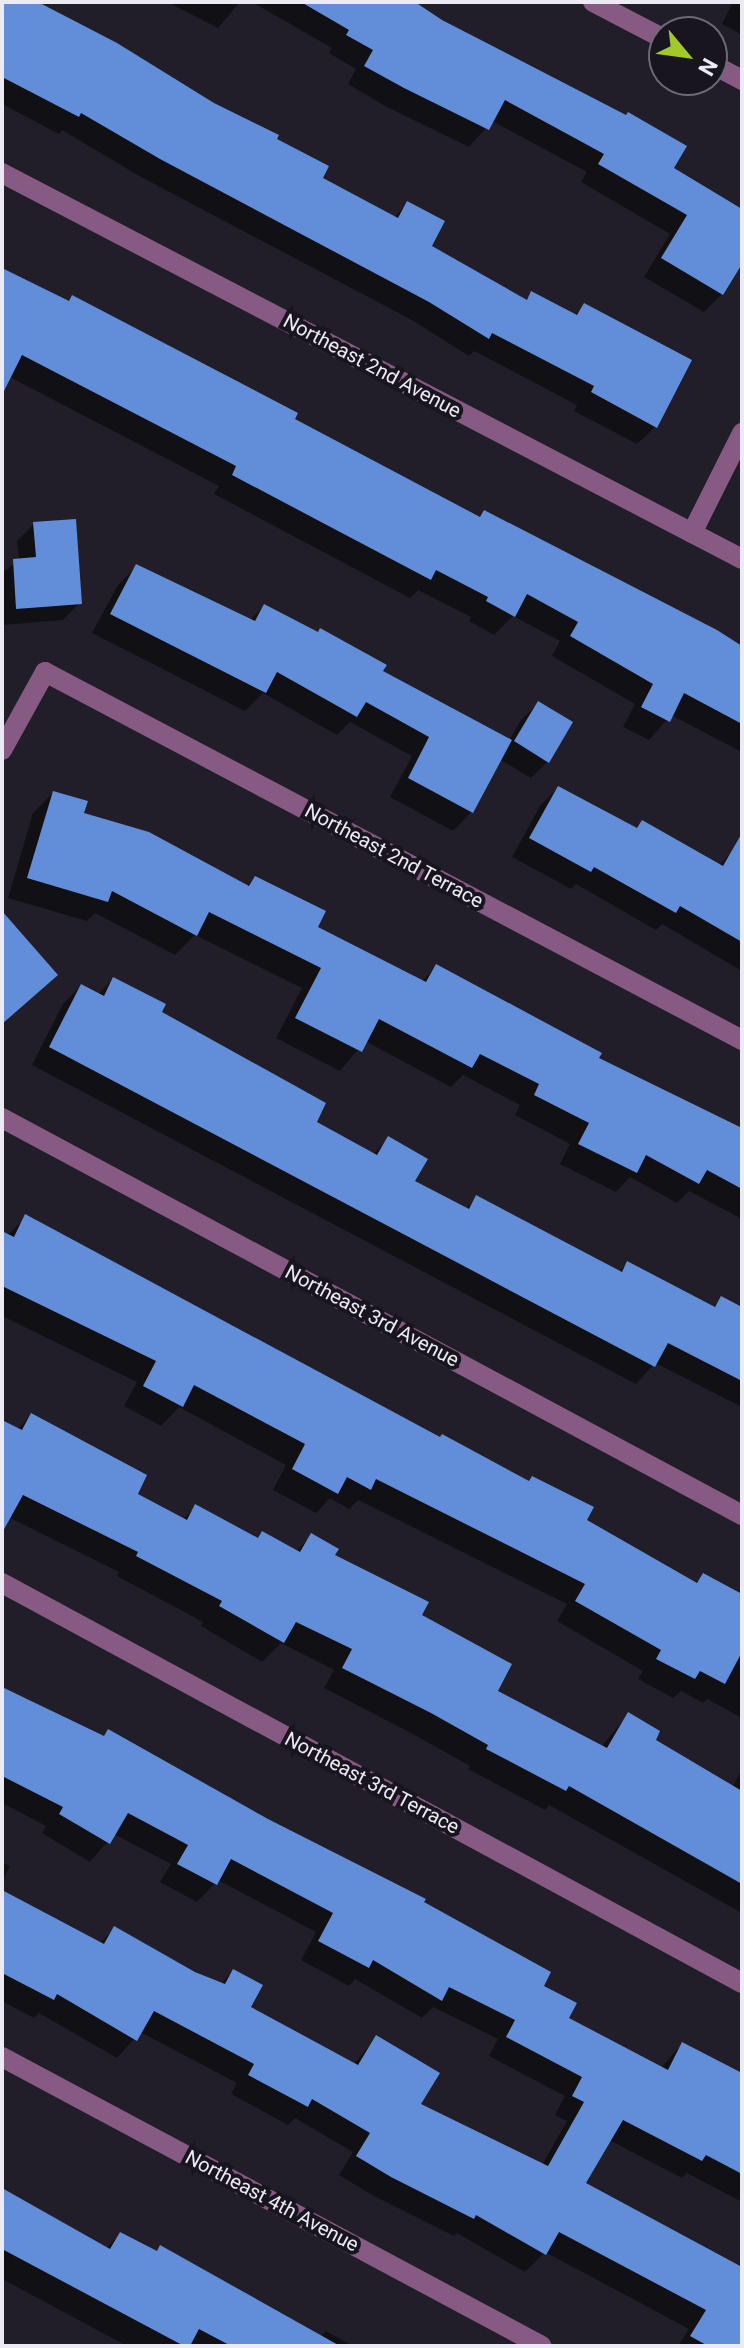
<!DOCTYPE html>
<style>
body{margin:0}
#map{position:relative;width:744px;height:2348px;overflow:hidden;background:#211e29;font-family:Roboto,sans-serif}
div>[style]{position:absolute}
.shadow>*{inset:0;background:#0007}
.building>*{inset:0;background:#628dd8}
.minor>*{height:20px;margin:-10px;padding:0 10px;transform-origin:10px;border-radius:10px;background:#875a83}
span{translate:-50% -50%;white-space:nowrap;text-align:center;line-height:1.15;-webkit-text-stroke:8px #18151f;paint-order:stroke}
.street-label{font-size:20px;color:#eceaf2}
.frame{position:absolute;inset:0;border:4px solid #eceaf2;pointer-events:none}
.north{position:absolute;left:648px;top:16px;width:80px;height:80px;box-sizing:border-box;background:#18151f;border:2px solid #6d6a73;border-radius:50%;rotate:119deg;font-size:22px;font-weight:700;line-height:32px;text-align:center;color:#eceaf2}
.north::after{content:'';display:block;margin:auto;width:28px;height:36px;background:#a1c92a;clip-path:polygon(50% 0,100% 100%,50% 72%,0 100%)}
</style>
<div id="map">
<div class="shadow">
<div style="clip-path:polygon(2px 2px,34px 2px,274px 140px,320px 179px,393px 218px,408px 203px,429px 247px,525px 301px,532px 294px,574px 316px,584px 306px,656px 426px,637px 444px,574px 411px,577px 405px,474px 351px,469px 356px,410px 319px,141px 177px,62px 130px,59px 134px,2px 104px)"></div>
<div style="clip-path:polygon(167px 2px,240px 2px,218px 28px)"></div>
<div style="clip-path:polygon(252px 2px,408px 2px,742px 211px,742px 260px,722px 294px,704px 312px,644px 277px,670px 234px,581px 182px,587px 172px,492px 121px,469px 147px,385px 106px,348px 84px,356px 69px,329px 53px,332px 48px)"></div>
<div style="clip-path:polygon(733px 2px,742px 2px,742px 35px,722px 24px)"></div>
<div style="clip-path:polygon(2px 272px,67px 303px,72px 298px,478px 518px,484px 512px,742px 646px,742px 752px,671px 715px,649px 740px,623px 727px,635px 704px,552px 656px,560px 641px,513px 616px,494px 635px,469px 621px,471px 617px,418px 590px,410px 598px,214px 494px,219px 486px,4px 374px,2px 376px)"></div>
<div style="clip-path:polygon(34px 524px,80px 603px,63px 620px,2px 625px,2px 573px,19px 560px,17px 541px)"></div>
<div style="clip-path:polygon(137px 566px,250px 620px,264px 606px,509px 741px,521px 720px,538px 704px,548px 761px,531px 778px,499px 759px,471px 812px,453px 831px,390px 797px,412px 756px,350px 722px,337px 735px,263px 693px,245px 711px,92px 633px,118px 585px)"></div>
<div style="clip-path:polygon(558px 788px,635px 829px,642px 823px,718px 866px,733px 851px,742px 857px,742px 971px,662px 924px,656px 930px,576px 884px,571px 889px,512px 857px,540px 806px)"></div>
<div style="clip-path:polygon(53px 793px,82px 815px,246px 887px,255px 878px,315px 927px,421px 982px,436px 967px,596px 1059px,742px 1130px,742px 1219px,689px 1191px,677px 1203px,630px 1177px,616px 1192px,560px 1164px,570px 1144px,515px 1115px,520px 1105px,463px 1075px,451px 1087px,365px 1041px,340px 1071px,276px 1038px,302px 988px,195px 935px,175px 955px,95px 913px,87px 921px,8px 898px,33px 813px)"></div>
<div style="clip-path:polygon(113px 979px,314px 1123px,372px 1155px,389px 1139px,412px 1182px,465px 1210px,477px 1198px,619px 1272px,628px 1263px,712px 1308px,721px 1299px,742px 1310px,742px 1407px,655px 1363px,636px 1384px,32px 1065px,63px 1004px,81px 986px,98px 995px)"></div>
<div style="clip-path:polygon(26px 1217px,695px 1584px,703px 1575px,742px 1596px,742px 1718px,707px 1699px,703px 1703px,681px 1691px,673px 1698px,638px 1679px,643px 1671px,557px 1621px,567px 1604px,358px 1500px,349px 1509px,330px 1498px,316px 1513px,273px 1490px,286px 1465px,179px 1407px,161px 1426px,124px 1406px,137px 1382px,2px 1316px,2px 1233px,7px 1236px)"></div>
<div style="clip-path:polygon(31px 1415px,135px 1495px,182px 1520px,195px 1507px,257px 1539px,263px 1533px,295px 1552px,311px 1536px,333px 1555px,420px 1616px,495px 1692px,601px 1747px,628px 1715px,653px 1741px,732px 1788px,742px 1769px,742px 1913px,549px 1805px,545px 1810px,468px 1769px,470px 1766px,411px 1733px,324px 1688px,334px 1670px,281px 1643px,262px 1662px,201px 1626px,203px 1622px,117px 1576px,119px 1572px,2px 1514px,2px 1422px,17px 1430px)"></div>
<div style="clip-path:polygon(2px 1689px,22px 1701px,25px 1698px,421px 1903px,542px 1987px,567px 2019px,661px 2068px,682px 2044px,742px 2075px,742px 2202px,687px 2173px,682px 2178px,609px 2140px,584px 2184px,742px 2270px,742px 2346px,678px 2346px,689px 2329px,545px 2252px,525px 2272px,457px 2233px,454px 2236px,372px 2195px,339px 2175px,353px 2152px,295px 2118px,288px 2125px,231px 2094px,237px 2083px,140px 2032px,117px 2058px,39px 2013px,34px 2018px,2px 2001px,2px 1892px,99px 1944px,115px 1928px,220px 1985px,233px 1971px,248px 2008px,353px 2065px,377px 2037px,419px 2104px,542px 2165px,567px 2121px,555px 2115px,565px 2096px,489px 2056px,498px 2039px,433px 2007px,422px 2018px,355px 1979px,349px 1986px,301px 1960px,316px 1932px,218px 1880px,197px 1902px,160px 1882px,171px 1864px,114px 1834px,90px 1862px,42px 1833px,46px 1826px,2px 1803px)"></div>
<div style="clip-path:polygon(2px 1862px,10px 1866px,2px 1881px)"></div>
<div style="clip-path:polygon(2px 2190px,106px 2249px,120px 2234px,320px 2337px,326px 2331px,353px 2346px,127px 2346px,4px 2280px,2px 2283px)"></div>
</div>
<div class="building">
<div style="clip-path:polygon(2px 2px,38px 2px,117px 43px,214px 103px,279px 135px,277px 139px,329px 166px,323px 178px,398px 218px,407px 201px,445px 221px,432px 246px,527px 300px,531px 291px,577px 315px,584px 303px,692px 360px,657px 428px,591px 392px,594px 386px,492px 333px,489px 339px,429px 302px,160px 159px,81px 113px,79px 117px,2px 77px)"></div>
<div style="clip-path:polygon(301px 2px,415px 2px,442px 20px,626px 115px,628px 112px,687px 146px,674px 168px,742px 209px,742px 264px,723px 295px,661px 258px,687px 215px,598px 164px,604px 154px,505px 100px,489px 130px,404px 88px,364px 66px,373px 50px,346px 35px,349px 30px)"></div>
<div style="clip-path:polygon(2px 268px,69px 301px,72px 295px,298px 413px,295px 419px,480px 517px,484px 510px,717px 630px,742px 646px,742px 724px,684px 693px,670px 722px,641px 707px,653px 684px,570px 636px,578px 622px,527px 594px,515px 617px,486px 601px,488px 597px,436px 570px,431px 580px,232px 475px,236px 466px,22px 355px,2px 395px)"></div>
<div style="clip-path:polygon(76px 519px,82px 604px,16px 609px,13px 559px,36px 557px,33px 522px)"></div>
<div style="clip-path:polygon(136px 564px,255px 621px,264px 604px,318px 632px,320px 628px,387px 665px,383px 671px,512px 740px,473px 813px,408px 778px,429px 737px,366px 702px,357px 717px,277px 672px,266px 693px,110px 614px)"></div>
<div style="clip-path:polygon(538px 701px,573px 722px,549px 763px,514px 741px)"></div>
<div style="clip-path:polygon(558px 786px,637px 828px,642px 820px,723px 866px,742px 833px,742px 942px,680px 906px,676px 913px,594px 867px,591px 872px,529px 838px)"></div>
<div style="clip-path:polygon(53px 791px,88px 801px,84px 813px,149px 832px,249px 886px,255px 876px,326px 911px,318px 927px,426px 982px,436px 964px,602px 1053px,599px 1058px,742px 1128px,742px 1189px,707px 1170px,699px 1184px,646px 1155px,637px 1173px,578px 1144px,589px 1123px,534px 1095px,539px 1084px,480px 1054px,472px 1068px,379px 1019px,362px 1052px,295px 1018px,321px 968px,209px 912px,197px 936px,112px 891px,108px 902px,27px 878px)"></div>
<div style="clip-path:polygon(2px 911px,58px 975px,2px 1024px)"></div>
<div style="clip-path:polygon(113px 977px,166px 1004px,162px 1012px,326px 1103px,317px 1122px,377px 1155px,388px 1136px,428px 1159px,415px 1181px,469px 1209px,476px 1195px,622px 1272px,627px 1261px,715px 1307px,721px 1296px,742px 1307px,742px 1381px,668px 1343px,655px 1367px,49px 1047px,81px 984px,104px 996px)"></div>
<div style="clip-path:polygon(25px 1214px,440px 1437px,442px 1434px,529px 1481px,532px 1476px,594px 1507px,587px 1520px,697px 1583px,703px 1573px,742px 1594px,742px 1652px,725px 1684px,700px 1671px,695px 1679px,656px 1659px,661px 1650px,575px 1601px,585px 1584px,376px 1479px,371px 1490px,347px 1477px,338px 1494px,292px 1469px,305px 1444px,194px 1385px,183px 1407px,143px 1386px,156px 1361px,2px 1286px,2px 1231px,14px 1237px)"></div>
<div style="clip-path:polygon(31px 1413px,147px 1475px,138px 1494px,187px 1520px,195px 1504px,258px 1538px,262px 1531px,300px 1552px,311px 1533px,339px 1549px,335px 1555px,429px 1602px,422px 1615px,512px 1664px,498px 1691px,607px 1748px,628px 1712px,660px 1731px,656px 1740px,742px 1791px,742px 1884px,569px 1786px,566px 1791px,486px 1749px,488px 1745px,431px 1713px,342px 1668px,352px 1649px,296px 1622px,284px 1643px,219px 1606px,222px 1601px,136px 1556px,138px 1552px,23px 1495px,2px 1533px,2px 1420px,22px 1430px)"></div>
<div style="clip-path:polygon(2px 1687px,104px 1736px,108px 1729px,268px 1819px,426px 1899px,424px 1902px,551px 1972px,544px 1986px,577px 2003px,569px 2018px,668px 2070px,682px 2042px,742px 2073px,742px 2174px,706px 2155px,702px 2161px,623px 2120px,586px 2183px,742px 2267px,742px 2346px,708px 2346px,690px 2336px,706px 2310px,559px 2232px,546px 2255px,476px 2215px,474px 2219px,391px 2177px,356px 2156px,370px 2133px,312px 2099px,308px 2107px,248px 2075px,254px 2064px,154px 2011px,137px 2041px,57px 1994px,54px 2000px,2px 1973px,2px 1890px,104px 1944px,114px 1926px,195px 1972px,225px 1984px,233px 1969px,263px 1985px,251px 2007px,358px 2065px,376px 2035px,440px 2073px,421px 2104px,548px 2166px,584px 2102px,572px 2096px,582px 2077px,506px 2037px,515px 2020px,449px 1987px,442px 2001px,373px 1960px,369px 1968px,318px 1941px,333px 1913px,231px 1859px,217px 1885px,177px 1864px,188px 1845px,128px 1813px,110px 1844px,59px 1814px,63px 1807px,2px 1776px)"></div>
<div style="clip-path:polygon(2px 2188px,110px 2249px,120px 2232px,157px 2251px,160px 2245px,340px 2346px,231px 2346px,199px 2329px,190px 2346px,184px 2346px,2px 2249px)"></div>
</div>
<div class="minor">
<div style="left:593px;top:2px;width:80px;rotate:27.5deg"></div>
<div style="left:712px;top:64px;width:34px;rotate:28deg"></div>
<div style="left:2px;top:173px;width:835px;rotate:27.55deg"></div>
<div style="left:692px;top:533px;width:112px;rotate:-63.4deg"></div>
<div style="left:2px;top:750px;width:89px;rotate:-61.1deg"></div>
<div style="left:45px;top:672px;width:788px;rotate:27.83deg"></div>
<div style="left:2px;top:1118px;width:840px;rotate:28.21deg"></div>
<div style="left:2px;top:1583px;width:841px;rotate:28.39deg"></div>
<div style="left:2px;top:2057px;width:612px;rotate:28.16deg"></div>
</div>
<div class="street-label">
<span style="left:372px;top:366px;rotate:28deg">Northeast 2nd Avenue</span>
<span style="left:394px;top:856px;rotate:28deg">Northeast 2nd Terrace</span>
<span style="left:372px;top:1316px;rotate:28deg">Northeast 3rd Avenue</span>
<span style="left:372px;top:1783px;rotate:28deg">Northeast 3rd Terrace</span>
<span style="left:272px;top:2201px;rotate:28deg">Northeast 4th Avenue</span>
</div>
<div class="frame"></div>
<div class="north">N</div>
</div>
